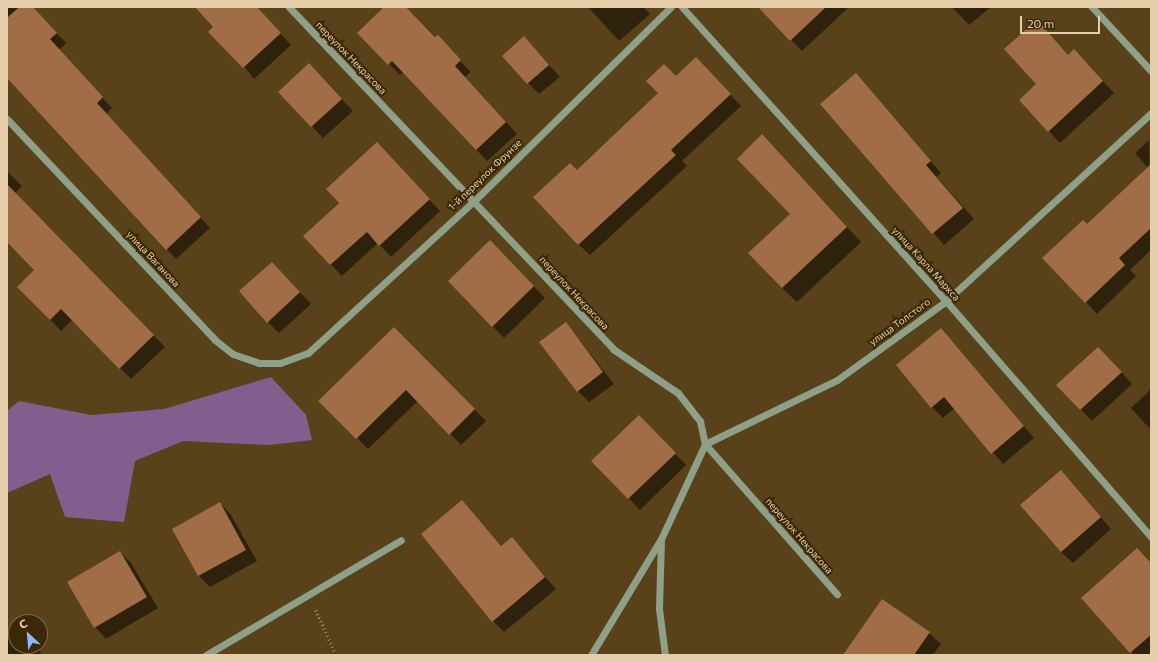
<!DOCTYPE html>
<meta charset="utf-8">
<style>
body{margin:0}
#map{position:relative;width:1158px;height:662px;overflow:hidden;background:#59411a;font-family:Commissioner,sans-serif}
div>[style]{position:absolute}
.forest>*{inset:0;background:#825e8e}
.shadow>*{inset:0;background:#0007}
.building>*{inset:0;background:#a06d47}
.path>*{height:2.5px;margin-top:-1.25px;transform-origin:0;background:repeating-linear-gradient(90deg,#a08863 0 1px,transparent 0 4px)}
.minor>*{height:7px;margin:-3.5px;padding:0 3.5px;transform-origin:3.5px;border-radius:3.5px;background:#8fa089}
span{translate:-50% -50%;white-space:nowrap;text-align:center;line-height:1.15;-webkit-text-stroke:4px #3b2808;paint-order:stroke}
.street-label{font-size:10px;color:#e6ceab}
.frame{position:absolute;inset:0;border:8px solid #e6ceab;pointer-events:none}
.north{position:absolute;left:8px;top:614px;width:40px;height:40px;box-sizing:border-box;background:#3b2808;border:1px solid #7f6a49;border-radius:50%;rotate:334deg;font-size:11px;font-weight:700;line-height:16px;text-align:center;color:#e6ceab}
.north::after{content:'';display:block;margin:auto;width:14px;height:18px;background:#8bbafc;clip-path:polygon(50% 0,100% 100%,50% 72%,0 100%)}
.scale{position:absolute;left:1020px;top:16px;width:80px;height:18px;box-sizing:border-box;border:2px solid #e6ceab;border-top:0;padding-left:5px;font-size:12px;line-height:14px;white-space:nowrap;color:#e6ceab;-webkit-text-stroke:3px #3b2808;paint-order:stroke}
</style>
<div id="map">
<div class="forest">
<div style="clip-path:polygon(271px 377px,306px 415px,312px 440px,269px 445px,183px 441px,135px 461px,124px 522px,65px 517px,50px 474px,7px 493px,7px 411px,19px 401px,91px 415px,164px 409px)"></div>
</div>
<div class="shadow">
<div style="clip-path:polygon(7px 7px,32px 7px,66px 43px,59px 50px,112px 108px,106px 114px,210px 228px,176px 259px,7px 76px)"></div>
<div style="clip-path:polygon(197px 7px,256px 7px,291px 45px,254px 79px)"></div>
<div style="clip-path:polygon(386px 7px,406px 7px,471px 72px,465px 77px,517px 134px,487px 161px,404px 72px,400px 75px,359px 33px)"></div>
<div style="clip-path:polygon(588px 7px,644px 7px,650px 14px,619px 41px)"></div>
<div style="clip-path:polygon(759px 7px,849px 7px,802px 51px)"></div>
<div style="clip-path:polygon(952px 7px,991px 7px,969px 25px)"></div>
<div style="clip-path:polygon(1037px 21px,1068px 56px,1085px 62px,1114px 93px,1060px 143px,1020px 100px,1037px 84px)"></div>
<div style="clip-path:polygon(524px 38px,560px 77px,539px 94px,528px 83px)"></div>
<div style="clip-path:polygon(707px 70px,741px 106px,682px 161px,687px 166px,590px 255px,578px 244px,577px 171px)"></div>
<div style="clip-path:polygon(856px 74px,941px 173px,937px 177px,974px 219px,944px 245px,821px 104px)"></div>
<div style="clip-path:polygon(320px 76px,353px 111px,323px 138px,280px 92px)"></div>
<div style="clip-path:polygon(762px 136px,861px 242px,797px 302px,782px 288px,792px 214px)"></div>
<div style="clip-path:polygon(1149px 140px,1151px 250px,1130px 270px,1136px 276px,1097px 314px,1086px 302px,1087px 226px,1148px 168px,1135px 153px)"></div>
<div style="clip-path:polygon(388px 155px,440px 211px,391px 257px,378px 243px,342px 276px,304px 236px)"></div>
<div style="clip-path:polygon(7px 171px,22px 186px,15px 193px,165px 347px,131px 379px,72px 320px,61px 331px,19px 287px,36px 270px,7px 240px)"></div>
<div style="clip-path:polygon(490px 242px,545px 298px,504px 338px,449px 281px)"></div>
<div style="clip-path:polygon(283px 274px,311px 304px,279px 333px,268px 322px)"></div>
<div style="clip-path:polygon(566px 323px,614px 384px,589px 402px,578px 391px)"></div>
<div style="clip-path:polygon(394px 328px,486px 421px,461px 445px,418px 401px,368px 449px,320px 401px)"></div>
<div style="clip-path:polygon(952px 341px,1034px 438px,1003px 464px,955px 408px,943px 418px,932px 407px)"></div>
<div style="clip-path:polygon(1110px 359px,1132px 384px,1092px 421px,1058px 385px)"></div>
<div style="clip-path:polygon(1151px 389px,1151px 430px,1131px 408px)"></div>
<div style="clip-path:polygon(650px 428px,686px 465px,640px 510px,593px 461px)"></div>
<div style="clip-path:polygon(1072px 483px,1111px 529px,1073px 563px,1061px 552px)"></div>
<div style="clip-path:polygon(462px 501px,502px 547px,512px 539px,556px 589px,504px 632px,493px 621px)"></div>
<div style="clip-path:polygon(220px 503px,231px 515px,257px 561px,210px 587px,199px 576px,174px 529px)"></div>
<div style="clip-path:polygon(120px 552px,131px 563px,158px 608px,106px 639px,95px 627px,68px 583px)"></div>
<div style="clip-path:polygon(1151px 563px,1151px 655px,1134px 655px,1082px 598px)"></div>
<div style="clip-path:polygon(882px 600px,929px 633px,941px 644px,933px 655px,846px 655px)"></div>
<div style="clip-path:polygon(16px 627px,16px 646px,37px 646px,42px 655px,7px 655px,7px 633px)"></div>
</div>
<div class="building">
<div style="clip-path:polygon(19px 7px,33px 7px,57px 33px,50px 39px,103px 97px,97px 103px,201px 217px,166px 250px,7px 78px,7px 18px)"></div>
<div style="clip-path:polygon(195px 7px,257px 7px,281px 33px,243px 68px,208px 32px,213px 27px)"></div>
<div style="clip-path:polygon(384px 7px,406px 7px,435px 37px,438px 35px,461px 60px,455px 66px,506px 122px,476px 150px,392px 61px,388px 65px,357px 33px)"></div>
<div style="clip-path:polygon(758px 7px,826px 7px,790px 41px)"></div>
<div style="clip-path:polygon(1037px 20px,1068px 55px,1074px 49px,1103px 81px,1048px 132px,1019px 100px,1036px 84px,1004px 49px)"></div>
<div style="clip-path:polygon(524px 36px,549px 65px,527px 84px,502px 56px)"></div>
<div style="clip-path:polygon(696px 57px,731px 94px,671px 150px,676px 155px,578px 245px,533px 197px,570px 163px,577px 170px,658px 93px,646px 81px,664px 64px,676px 76px)"></div>
<div style="clip-path:polygon(309px 63px,342px 99px,311px 127px,278px 92px)"></div>
<div style="clip-path:polygon(856px 73px,931px 161px,926px 165px,963px 208px,932px 234px,820px 104px)"></div>
<div style="clip-path:polygon(762px 134px,847px 227px,782px 288px,748px 253px,790px 214px,737px 159px)"></div>
<div style="clip-path:polygon(377px 142px,430px 199px,379px 246px,367px 232px,330px 265px,303px 236px,339px 203px,326px 189px)"></div>
<div style="clip-path:polygon(1151px 164px,1151px 228px,1119px 258px,1125px 265px,1085px 303px,1042px 258px,1083px 220px,1087px 224px)"></div>
<div style="clip-path:polygon(7px 184px,154px 335px,119px 369px,61px 309px,50px 320px,17px 287px,34px 270px,7px 242px)"></div>
<div style="clip-path:polygon(490px 240px,534px 286px,492px 327px,448px 281px)"></div>
<div style="clip-path:polygon(272px 262px,300px 292px,267px 323px,239px 291px)"></div>
<div style="clip-path:polygon(566px 322px,603px 372px,577px 392px,539px 342px)"></div>
<div style="clip-path:polygon(394px 327px,475px 409px,449px 435px,406px 390px,356px 439px,318px 401px)"></div>
<div style="clip-path:polygon(941px 328px,1024px 426px,991px 454px,944px 397px,931px 408px,896px 365px)"></div>
<div style="clip-path:polygon(1098px 347px,1122px 372px,1080px 410px,1056px 385px)"></div>
<div style="clip-path:polygon(639px 415px,676px 453px,628px 499px,591px 461px)"></div>
<div style="clip-path:polygon(1061px 470px,1101px 517px,1061px 552px,1020px 505px)"></div>
<div style="clip-path:polygon(462px 500px,501px 546px,512px 537px,545px 577px,492px 622px,421px 534px)"></div>
<div style="clip-path:polygon(220px 502px,246px 550px,198px 576px,172px 529px)"></div>
<div style="clip-path:polygon(1137px 548px,1151px 563px,1151px 635px,1130px 653px,1081px 598px)"></div>
<div style="clip-path:polygon(120px 551px,147px 597px,94px 628px,67px 582px)"></div>
<div style="clip-path:polygon(882px 599px,930px 632px,914px 655px,843px 655px)"></div>
</div>
<div class="path">
<div style="left:316px;top:610px;width:49px;rotate:66deg"></div>
</div>
<div class="minor">
<div style="left:289px;top:7px;width:471px;rotate:46.5deg"></div>
<div style="left:613px;top:349px;width:78px;rotate:34.1deg"></div>
<div style="left:678px;top:393px;width:36px;rotate:52deg"></div>
<div style="left:700px;top:421px;width:24px;rotate:78deg"></div>
<div style="left:705px;top:444px;width:200px;rotate:48.7deg"></div>
<div style="left:682px;top:7px;width:395px;rotate:48.1deg"></div>
<div style="left:946px;top:301px;width:313px;rotate:49deg"></div>
<div style="left:1092px;top:7px;width:87px;rotate:47.3deg"></div>
<div style="left:7px;top:119px;width:303px;rotate:46.7deg"></div>
<div style="left:215px;top:340px;width:23px;rotate:38deg"></div>
<div style="left:233px;top:354px;width:28px;rotate:19deg"></div>
<div style="left:259px;top:363px;width:21px"></div>
<div style="left:280px;top:363px;width:30px;rotate:-20deg"></div>
<div style="left:308px;top:353px;width:225px;rotate:-42.5deg"></div>
<div style="left:474px;top:201px;width:276px;rotate:-44.6deg"></div>
<div style="left:661px;top:540px;width:69px;rotate:91.7deg"></div>
<div style="left:659px;top:609px;width:46px;rotate:82.6deg"></div>
<div style="left:206px;top:655px;width:226px;rotate:-30.5deg"></div>
<div style="left:591px;top:655px;width:135px;rotate:-58.9deg"></div>
<div style="left:661px;top:539px;width:105px;rotate:-65.1deg"></div>
<div style="left:705px;top:444px;width:147px;rotate:-25.9deg"></div>
<div style="left:837px;top:380px;width:135px;rotate:-35.9deg"></div>
<div style="left:946px;top:301px;width:278px;rotate:-42.5deg"></div>
</div>
<div class="street-label">
<span style="left:351px;top:58px;rotate:46deg">переулок Некрасова</span>
<span style="left:485px;top:175px;rotate:-44deg">1-й переулок Фрунзе</span>
<span style="left:153px;top:259px;rotate:47deg">улица Ваганова</span>
<span style="left:926px;top:264px;rotate:48deg">улица Карла Маркса</span>
<span style="left:574px;top:293px;rotate:47deg">переулок Некрасова</span>
<span style="left:900px;top:322px;rotate:-36deg">улица Толстого</span>
<span style="left:799px;top:536px;rotate:49deg">переулок Некрасова</span>
</div>
<div class="frame"></div>
<div class="north">С</div>
<div class="scale">20 m</div>
</div>
